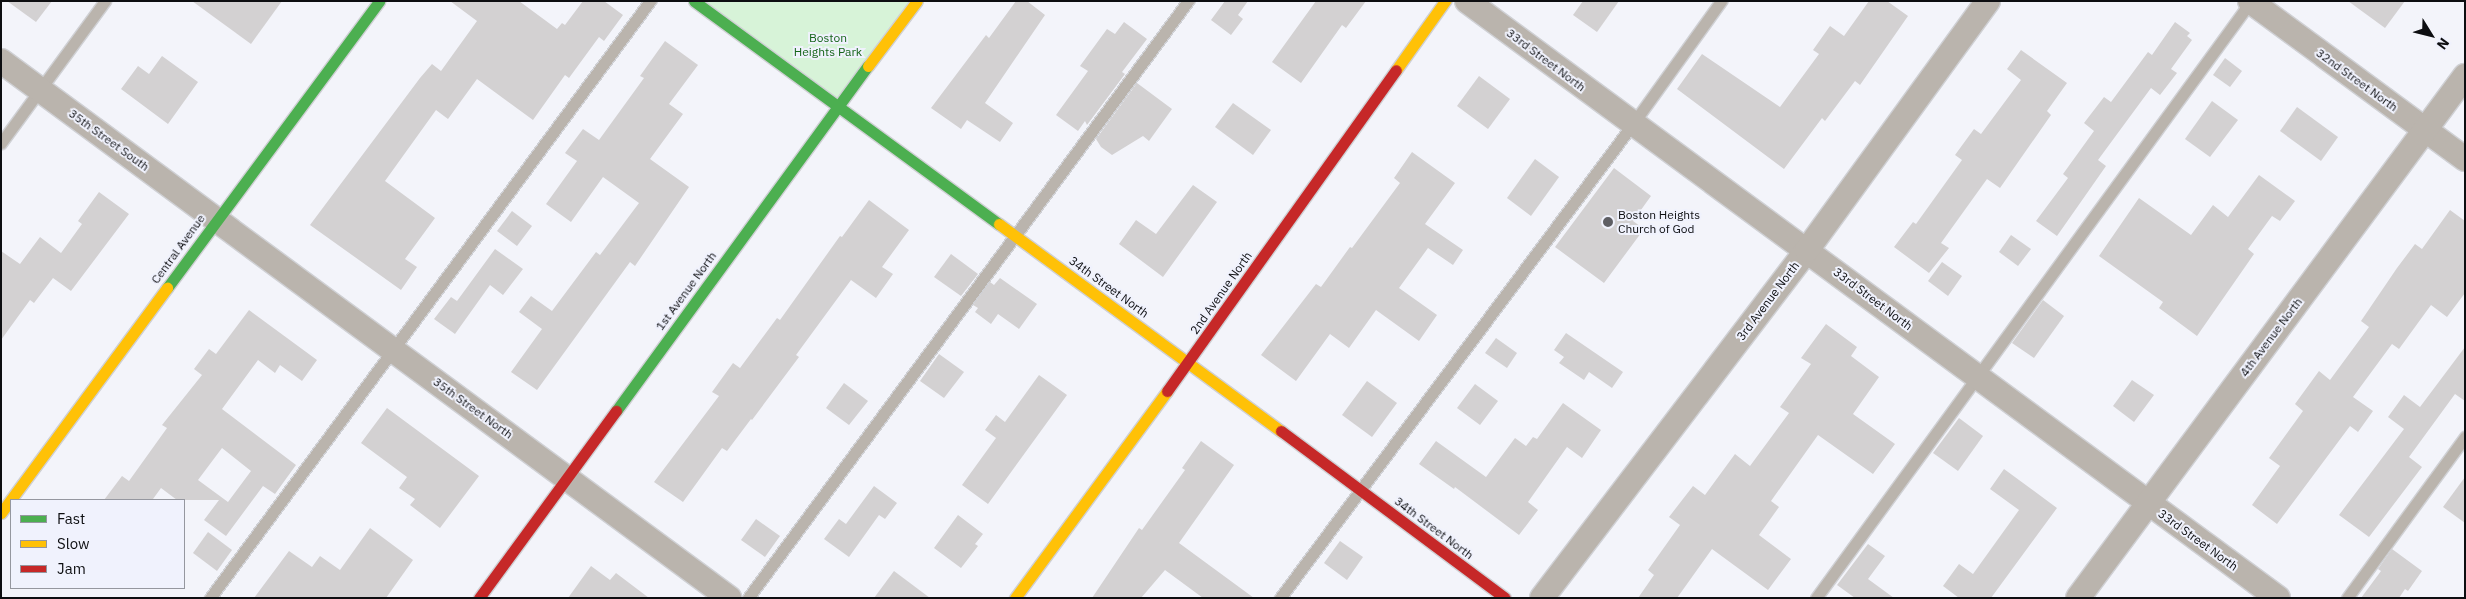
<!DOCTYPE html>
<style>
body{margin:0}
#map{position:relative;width:2466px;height:599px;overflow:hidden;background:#f3f4fa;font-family:"IBM Plex Sans",sans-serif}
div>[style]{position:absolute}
.green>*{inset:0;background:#d7f3d8}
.building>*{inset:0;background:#d3d1d2}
.roads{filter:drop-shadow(1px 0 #cfd0d4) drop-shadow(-1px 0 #cfd0d4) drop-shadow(0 1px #cfd0d4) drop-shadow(0 -1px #cfd0d4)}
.lane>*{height:11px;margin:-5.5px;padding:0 5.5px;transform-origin:5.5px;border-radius:5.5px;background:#bab4ad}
.street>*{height:24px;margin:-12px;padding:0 12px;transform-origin:12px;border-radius:12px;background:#bab4ad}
.fast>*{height:11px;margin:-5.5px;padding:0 5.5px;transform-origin:5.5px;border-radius:5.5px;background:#4caf50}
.slow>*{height:11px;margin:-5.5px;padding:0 5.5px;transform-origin:5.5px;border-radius:5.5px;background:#ffc107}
.jam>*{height:11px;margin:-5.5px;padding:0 5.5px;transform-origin:5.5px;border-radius:5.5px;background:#c62828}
.dots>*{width:14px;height:14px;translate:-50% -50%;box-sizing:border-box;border:2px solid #f0f2fd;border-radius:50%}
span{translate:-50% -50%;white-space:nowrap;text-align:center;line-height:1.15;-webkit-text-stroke:4px #f0f2fd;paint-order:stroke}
.park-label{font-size:12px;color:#16651a}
.street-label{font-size:12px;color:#0d0e11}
.poi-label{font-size:12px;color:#0d0e11}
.left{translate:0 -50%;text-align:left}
.frame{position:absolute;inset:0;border:2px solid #0d0e11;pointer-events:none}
.legend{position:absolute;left:10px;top:499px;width:175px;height:90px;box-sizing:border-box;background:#f0f2fd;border:1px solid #95979f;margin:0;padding:6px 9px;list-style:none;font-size:15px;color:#0d0e11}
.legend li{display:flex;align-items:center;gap:10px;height:25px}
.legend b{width:25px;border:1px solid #95979f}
.north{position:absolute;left:2406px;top:10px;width:50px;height:50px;-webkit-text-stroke:4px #f0f2fd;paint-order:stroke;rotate:126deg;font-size:14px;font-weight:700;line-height:20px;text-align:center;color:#0d0e11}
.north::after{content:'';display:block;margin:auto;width:18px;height:22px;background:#0d0e11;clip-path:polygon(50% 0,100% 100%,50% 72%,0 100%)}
</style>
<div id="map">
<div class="green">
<div style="clip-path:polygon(694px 1px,917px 1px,837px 107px)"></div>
</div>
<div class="building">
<div style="clip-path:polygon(7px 1px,52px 1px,36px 22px)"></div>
<div style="clip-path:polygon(192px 1px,282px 1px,251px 44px)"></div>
<div style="clip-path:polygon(450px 1px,519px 1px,557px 29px,562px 23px,565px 25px,583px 1px,604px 1px,623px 15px,604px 41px,599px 37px,569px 78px,565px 75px,533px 120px,477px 79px,448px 119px,436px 110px,385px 181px,435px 218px,405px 259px,417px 267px,401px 290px,310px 225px,420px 78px,432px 64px,441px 71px,477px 21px)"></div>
<div style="clip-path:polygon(1016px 1px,1027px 1px,1045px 15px,985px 103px,1013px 123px,1000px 142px,967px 120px,961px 129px,931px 108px,986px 35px,989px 38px)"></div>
<div style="clip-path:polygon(1225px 1px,1248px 1px,1238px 15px,1243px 19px,1231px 35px,1211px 20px)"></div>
<div style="clip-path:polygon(1316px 1px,1366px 1px,1346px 28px,1342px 25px,1301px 83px,1272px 62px)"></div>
<div style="clip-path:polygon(1583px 1px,1619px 1px,1597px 32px,1573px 15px)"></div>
<div style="clip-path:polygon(1869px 1px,1887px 1px,1908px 16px,1860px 85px,1855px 81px,1825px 121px,1822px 118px,1784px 169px,1677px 89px,1702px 54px,1780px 107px,1819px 54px,1813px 50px,1830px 26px,1844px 36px)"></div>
<div style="clip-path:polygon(2348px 1px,2405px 1px,2385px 28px)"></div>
<div style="clip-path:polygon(1124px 22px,1147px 39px,1122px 72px,1125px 74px,1087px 125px,1085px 121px,1078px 131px,1056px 115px,1088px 71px,1080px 66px,1107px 29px,1115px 34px)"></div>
<div style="clip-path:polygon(2175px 22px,2190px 33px,2187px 36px,2192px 40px,2171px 69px,2177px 73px,2160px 95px,2151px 88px,2098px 160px,2106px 166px,2057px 236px,2036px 221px,2068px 178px,2063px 174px,2094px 131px,2084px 123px,2104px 97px,2111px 102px,2148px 52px,2152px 55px)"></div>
<div style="clip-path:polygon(665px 41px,698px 65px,669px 104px,683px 114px,650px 159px,689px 187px,635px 266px,630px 262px,537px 390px,511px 372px,542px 329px,519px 312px,531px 296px,552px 311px,596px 252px,600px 255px,639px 203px,603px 177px,571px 222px,546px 204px,577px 161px,565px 153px,583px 129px,599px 140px,644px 78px,640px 76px)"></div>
<div style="clip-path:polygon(2021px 50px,2067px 83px,2047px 111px,2051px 115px,2000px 188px,1987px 179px,1941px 243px,1949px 248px,1929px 273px,1894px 247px,1913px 222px,1916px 224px,1962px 160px,1955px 155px,1974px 129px,1981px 134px,2021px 80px,2007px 69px)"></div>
<div style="clip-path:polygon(162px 56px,198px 82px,168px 124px,121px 89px,138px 66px,149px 74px)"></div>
<div style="clip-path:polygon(2225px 58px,2242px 71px,2230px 87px,2213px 75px)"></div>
<div style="clip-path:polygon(1479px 76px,1510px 99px,1488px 129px,1457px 106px)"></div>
<div style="clip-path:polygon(1137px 83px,1172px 109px,1149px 141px,1143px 136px,1112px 155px,1101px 147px,1096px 139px)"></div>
<div style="clip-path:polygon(2212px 101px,2238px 120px,2210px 157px,2185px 139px)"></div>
<div style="clip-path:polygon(1233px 103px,1271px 130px,1253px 155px,1215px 127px)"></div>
<div style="clip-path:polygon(2297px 107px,2338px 137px,2321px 161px,2280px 131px)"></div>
<div style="clip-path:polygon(1412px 152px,1455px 183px,1425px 224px,1463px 250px,1453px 265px,1428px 248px,1399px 288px,1437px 315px,1419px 341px,1376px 310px,1349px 348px,1330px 334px,1296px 381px,1261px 355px,1316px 284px,1321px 287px,1350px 247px,1352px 248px,1400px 183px,1394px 178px)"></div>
<div style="clip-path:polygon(1535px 159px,1559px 177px,1531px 216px,1507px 198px)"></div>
<div style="clip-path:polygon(1614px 168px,1651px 196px,1633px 221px,1644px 229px,1604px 283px,1555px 247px)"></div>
<div style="clip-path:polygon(2259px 175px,2295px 201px,2280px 221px,2272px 216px,2248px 249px,2254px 254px,2197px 336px,2159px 308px,2163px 302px,2099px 256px,2139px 198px,2191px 235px,2213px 205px,2228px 217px)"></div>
<div style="clip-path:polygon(1193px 185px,1217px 202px,1163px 277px,1119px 244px,1136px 220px,1156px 234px)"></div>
<div style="clip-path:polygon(99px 192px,129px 214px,71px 291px,53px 278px,34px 303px,30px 300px,1px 340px,1px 251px,20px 264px,40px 237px,61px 253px,82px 224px,78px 221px)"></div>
<div style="clip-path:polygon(869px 200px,909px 230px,882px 267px,893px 274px,876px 298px,851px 280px,796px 355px,799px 357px,752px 420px,751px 419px,727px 451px,722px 448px,683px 502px,654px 482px,719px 396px,712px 392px,733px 363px,740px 368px,777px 318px,780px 320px,840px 236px,842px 237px)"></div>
<div style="clip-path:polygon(2450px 210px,2465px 221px,2465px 293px,2447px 317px,2431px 305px,2399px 349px,2392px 344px,2353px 397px,2373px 411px,2358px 432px,2350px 426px,2277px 524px,2252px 505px,2280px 466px,2269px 458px,2303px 411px,2295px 404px,2319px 371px,2330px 380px,2369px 327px,2361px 321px,2397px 268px,2415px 244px,2422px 249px)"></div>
<div style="clip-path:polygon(512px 211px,532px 226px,517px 246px,497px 231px)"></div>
<div style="clip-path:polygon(2011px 235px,2031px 249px,2018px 266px,1999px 252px)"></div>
<div style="clip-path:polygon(495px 249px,523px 269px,503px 295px,490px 285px,455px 334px,434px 319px,451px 297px,457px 301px)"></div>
<div style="clip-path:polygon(951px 254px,978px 274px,961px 296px,934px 277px)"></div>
<div style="clip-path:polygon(1942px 262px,1962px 276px,1948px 296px,1928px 281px)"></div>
<div style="clip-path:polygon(1000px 278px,1037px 304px,1019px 329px,998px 314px,991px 324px,975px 312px,978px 308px,973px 305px,990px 282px,994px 285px)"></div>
<div style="clip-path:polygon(2043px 300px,2064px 316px,2034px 358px,2012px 343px)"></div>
<div style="clip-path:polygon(evenodd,249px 310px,317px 360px,302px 381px,280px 365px,275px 373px,258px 360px,222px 409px,296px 465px,275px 494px,263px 486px,226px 536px,204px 520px,219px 500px,177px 500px,161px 488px,153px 499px,156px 500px,104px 500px,122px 476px,129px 481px,167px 428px,162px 425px,202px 375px,194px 369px,209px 349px,216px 354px,249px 310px,222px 448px,251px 471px,228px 502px,198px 480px,222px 448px)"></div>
<div style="clip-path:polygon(1826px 324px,1857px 347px,1851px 356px,1879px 377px,1853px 414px,1895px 444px,1873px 474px,1818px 435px,1771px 501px,1779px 507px,1759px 535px,1791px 559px,1768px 590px,1712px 549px,1677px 598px,1638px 598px,1654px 575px,1648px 570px,1680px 525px,1669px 517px,1693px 486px,1705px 495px,1735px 454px,1750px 466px,1789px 413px,1780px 407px,1811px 364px,1801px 358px)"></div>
<div style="clip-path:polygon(1566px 333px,1623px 372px,1612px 388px,1589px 372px,1584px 380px,1559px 363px,1564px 357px,1554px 350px)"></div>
<div style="clip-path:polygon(1496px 338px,1517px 353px,1507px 368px,1485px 353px)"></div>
<div style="clip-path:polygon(2465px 347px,2465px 401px,2455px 394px,2409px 457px,2422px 467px,2369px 537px,2339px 515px,2404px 429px,2388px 417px,2404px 395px,2420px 407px)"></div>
<div style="clip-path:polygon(939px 354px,964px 372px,944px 398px,920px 381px)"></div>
<div style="clip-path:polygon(1039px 375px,1067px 395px,988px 504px,962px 485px,996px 438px,985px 430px,996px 415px,1005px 422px)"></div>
<div style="clip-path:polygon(2132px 380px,2154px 395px,2134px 422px,2113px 406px)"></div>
<div style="clip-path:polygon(1367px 381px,1397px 403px,1372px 437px,1342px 415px)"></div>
<div style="clip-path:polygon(844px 383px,868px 401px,849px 425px,826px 408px)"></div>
<div style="clip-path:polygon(1475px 384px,1498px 401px,1480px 425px,1457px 408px)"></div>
<div style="clip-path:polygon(1563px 403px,1601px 430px,1582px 458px,1567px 447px,1528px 502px,1538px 510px,1519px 535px,1455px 487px,1454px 489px,1419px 464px,1436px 441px,1486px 477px,1515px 438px,1526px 446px,1533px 437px,1537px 439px)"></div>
<div style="clip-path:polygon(387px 408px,479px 476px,440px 528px,410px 505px,415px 499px,399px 488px,407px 477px,361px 443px)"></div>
<div style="clip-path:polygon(1959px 418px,1983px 436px,1958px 471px,1933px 453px)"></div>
<div style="clip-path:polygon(1201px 441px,1234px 465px,1179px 543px,1254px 598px,1203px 598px,1165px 570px,1141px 598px,1092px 598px,1139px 528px,1142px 530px,1185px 470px,1182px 468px)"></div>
<div style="clip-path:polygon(2004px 469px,2057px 508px,1991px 598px,1959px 598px,1943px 586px,1959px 564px,1973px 574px,2019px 510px,1990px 489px)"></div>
<div style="clip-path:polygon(2465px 477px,2465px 523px,2443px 507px)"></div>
<div style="clip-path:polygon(874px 486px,897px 503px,885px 519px,879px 515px,849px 557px,824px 539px,839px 519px,846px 524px)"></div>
<div style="clip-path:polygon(958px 515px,983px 534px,975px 544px,978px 546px,961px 568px,934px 548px)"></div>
<div style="clip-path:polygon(756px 519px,780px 536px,765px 557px,741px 540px)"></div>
<div style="clip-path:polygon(370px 528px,413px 560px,386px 598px,254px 598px,289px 551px,312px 567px,320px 556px,340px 570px)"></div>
<div style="clip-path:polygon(208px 532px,232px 550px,217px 571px,193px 553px)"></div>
<div style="clip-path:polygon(1340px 541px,1363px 557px,1347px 580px,1324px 563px)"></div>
<div style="clip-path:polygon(1868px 544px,1885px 556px,1868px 579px,1894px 598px,1855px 598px,1837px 585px)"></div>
<div style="clip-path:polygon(2392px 549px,2422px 571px,2408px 591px,2405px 589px,2399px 598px,2361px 598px,2381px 571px,2378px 569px)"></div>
<div style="clip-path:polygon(591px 566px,610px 580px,616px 573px,649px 598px,568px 598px)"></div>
<div style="clip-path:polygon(894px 571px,930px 598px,874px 598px)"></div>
</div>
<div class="roads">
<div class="lane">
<div style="left:1px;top:143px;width:176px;rotate:-53.8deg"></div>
<div style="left:210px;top:598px;width:742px;rotate:-53.61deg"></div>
<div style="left:748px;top:598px;width:742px;rotate:-53.61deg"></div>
<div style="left:1280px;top:598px;width:590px;rotate:-53.34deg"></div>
<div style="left:1632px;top:125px;width:153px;rotate:-54.3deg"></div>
<div style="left:1816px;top:598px;width:739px;rotate:-53.92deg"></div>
<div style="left:2347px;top:598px;width:200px;rotate:-53.8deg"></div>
</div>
<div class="street">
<div style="left:1467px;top:1px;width:1007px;rotate:36.36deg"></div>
<div style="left:2250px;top:1px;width:267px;rotate:36.3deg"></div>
<div style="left:1px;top:61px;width:905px;rotate:36.41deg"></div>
<div style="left:1542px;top:598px;width:437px;rotate:-52.7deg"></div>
<div style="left:1807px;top:250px;width:308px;rotate:-54deg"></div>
<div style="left:2078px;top:598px;width:650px;rotate:-53.45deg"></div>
</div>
<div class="fast">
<div style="left:694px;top:1px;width:378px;rotate:36.2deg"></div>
<div style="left:167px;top:288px;width:357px;rotate:-53.5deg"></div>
<div style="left:616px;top:411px;width:427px;rotate:-53.9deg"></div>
</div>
<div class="slow">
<div style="left:868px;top:66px;width:81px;rotate:-53deg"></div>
<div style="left:1396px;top:70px;width:85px;rotate:-54.6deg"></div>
<div style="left:999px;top:224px;width:350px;rotate:36.3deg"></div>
<div style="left:1px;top:513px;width:280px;rotate:-53.6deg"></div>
<div style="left:1015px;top:598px;width:257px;rotate:-53.7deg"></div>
</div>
<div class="jam">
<div style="left:1167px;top:391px;width:394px;rotate:-54.5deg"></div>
<div style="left:1281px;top:431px;width:279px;rotate:36.7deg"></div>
<div style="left:479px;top:598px;width:232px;rotate:-53.8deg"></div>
</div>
</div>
<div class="dots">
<div style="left:1608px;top:222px;background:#5e5e63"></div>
</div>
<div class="park-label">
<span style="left:828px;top:45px">Boston<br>Heights Park</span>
</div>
<div class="street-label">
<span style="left:1546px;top:60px;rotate:37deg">33rd Street North</span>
<span style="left:2357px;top:80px;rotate:36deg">32nd Street North</span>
<span style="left:109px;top:140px;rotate:36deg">35th Street South</span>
<span style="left:178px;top:249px;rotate:-54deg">Central Avenue</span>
<span style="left:1109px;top:287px;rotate:36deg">34th Street North</span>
<span style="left:686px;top:291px;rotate:-54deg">1st Avenue North</span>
<span style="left:1221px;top:293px;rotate:-55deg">2nd Avenue North</span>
<span style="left:1873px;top:299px;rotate:37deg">33rd Street North</span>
<span style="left:1768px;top:301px;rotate:-53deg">3rd Avenue North</span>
<span style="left:2271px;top:337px;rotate:-53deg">4th Avenue North</span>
<span style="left:473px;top:408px;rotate:36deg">35th Street North</span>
<span style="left:1434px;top:528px;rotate:37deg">34th Street North</span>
<span style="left:2198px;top:540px;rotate:36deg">33rd Street North</span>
</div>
<div class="poi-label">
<span class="left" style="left:1618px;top:222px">Boston Heights<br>Church of God</span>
</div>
<div class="frame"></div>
<ul class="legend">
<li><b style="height:6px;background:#4caf50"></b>Fast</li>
<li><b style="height:6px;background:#ffc107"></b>Slow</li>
<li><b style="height:6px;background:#c62828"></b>Jam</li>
</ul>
<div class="north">N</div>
</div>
